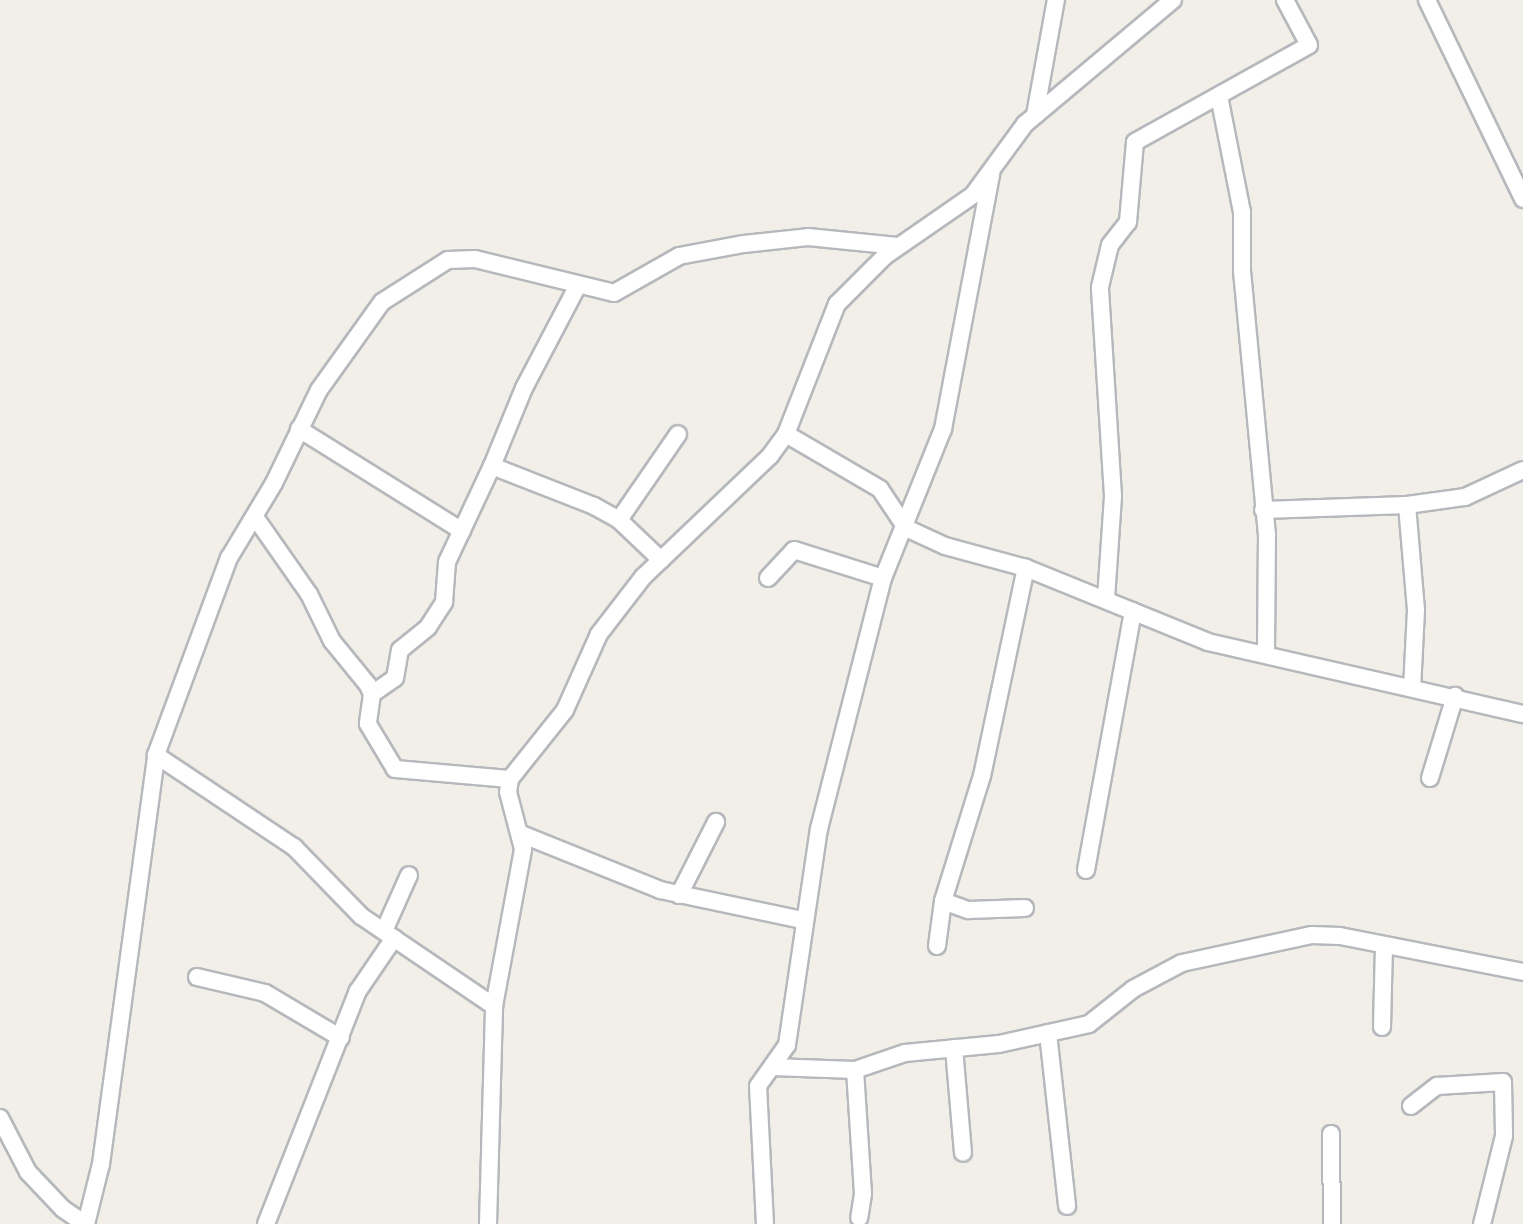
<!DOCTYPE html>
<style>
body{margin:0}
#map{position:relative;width:1523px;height:1224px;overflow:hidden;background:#f1efe8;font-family:Roboto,sans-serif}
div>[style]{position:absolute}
.roads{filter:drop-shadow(2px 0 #b5b8bc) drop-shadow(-2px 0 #b5b8bc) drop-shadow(0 2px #b5b8bc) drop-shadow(0 -2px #b5b8bc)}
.street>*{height:16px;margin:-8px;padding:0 8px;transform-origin:8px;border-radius:8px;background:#fff}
span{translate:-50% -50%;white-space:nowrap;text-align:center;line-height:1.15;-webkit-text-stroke:6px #fff;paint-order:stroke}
</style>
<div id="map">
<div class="roads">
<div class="street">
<div style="left:1427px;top:0;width:221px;rotate:64.2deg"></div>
<div style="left:1219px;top:96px;width:118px;rotate:78.8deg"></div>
<div style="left:1242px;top:212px;width:59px;rotate:90deg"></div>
<div style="left:1242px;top:271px;width:264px;rotate:84.6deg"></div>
<div style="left:1267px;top:534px;width:120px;rotate:90.5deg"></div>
<div style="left:1035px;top:115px;width:117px;rotate:-79.7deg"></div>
<div style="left:299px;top:429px;width:192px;rotate:32deg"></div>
<div style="left:786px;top:434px;width:109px;rotate:30.3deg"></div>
<div style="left:880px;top:489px;width:47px;rotate:56.3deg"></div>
<div style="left:906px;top:528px;width:43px;rotate:24.8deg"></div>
<div style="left:945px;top:546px;width:84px;rotate:15.2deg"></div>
<div style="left:1026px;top:568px;width:196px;rotate:22.1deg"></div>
<div style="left:1208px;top:642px;width:323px;rotate:12.9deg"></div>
<div style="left:492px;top:466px;width:84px;rotate:-67.7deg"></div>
<div style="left:524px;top:388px;width:116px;rotate:-62.3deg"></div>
<div style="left:1407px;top:505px;width:105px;rotate:85.1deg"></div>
<div style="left:1416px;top:610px;width:78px;rotate:92.9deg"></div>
<div style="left:1263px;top:510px;width:144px;rotate:-2deg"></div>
<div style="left:1407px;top:505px;width:59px;rotate:-7.9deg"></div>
<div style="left:1465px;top:497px;width:64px;rotate:-25deg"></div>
<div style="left:255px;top:517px;width:94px;rotate:55deg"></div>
<div style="left:309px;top:594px;width:52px;rotate:63.9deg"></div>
<div style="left:332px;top:641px;width:57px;rotate:50.7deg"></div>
<div style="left:368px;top:685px;width:10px;rotate:66deg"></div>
<div style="left:372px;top:694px;width:30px;rotate:98deg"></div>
<div style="left:368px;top:724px;width:52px;rotate:59deg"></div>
<div style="left:395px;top:769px;width:115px;rotate:5deg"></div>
<div style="left:619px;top:520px;width:104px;rotate:-55.5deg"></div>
<div style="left:768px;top:578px;width:38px;rotate:-47deg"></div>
<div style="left:794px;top:550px;width:93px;rotate:17.5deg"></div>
<div style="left:1106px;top:599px;width:103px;rotate:-86.1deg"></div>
<div style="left:1113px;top:496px;width:209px;rotate:-93.6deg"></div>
<div style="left:1100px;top:287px;width:43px;rotate:-76.6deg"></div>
<div style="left:1110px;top:245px;width:29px;rotate:-52deg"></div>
<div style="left:1128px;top:222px;width:80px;rotate:-85deg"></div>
<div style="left:1135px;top:142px;width:199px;rotate:-29.1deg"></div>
<div style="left:1309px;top:45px;width:51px;rotate:-118.1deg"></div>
<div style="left:372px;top:694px;width:28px;rotate:-35deg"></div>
<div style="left:395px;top:678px;width:28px;rotate:-80deg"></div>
<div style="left:400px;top:650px;width:36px;rotate:-39deg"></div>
<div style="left:428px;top:627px;width:30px;rotate:-57deg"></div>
<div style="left:444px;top:602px;width:40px;rotate:-85.7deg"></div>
<div style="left:447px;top:562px;width:106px;rotate:-64.9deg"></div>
<div style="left:492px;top:466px;width:110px;rotate:21.4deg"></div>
<div style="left:594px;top:506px;width:29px;rotate:29deg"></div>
<div style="left:619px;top:520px;width:58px;rotate:43.6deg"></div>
<div style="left:156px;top:755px;width:166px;rotate:33.7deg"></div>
<div style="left:294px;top:847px;width:96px;rotate:45.8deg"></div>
<div style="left:361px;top:916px;width:161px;rotate:34.1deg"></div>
<div style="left:1430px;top:778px;width:86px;rotate:-73deg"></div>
<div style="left:521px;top:834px;width:150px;rotate:21.9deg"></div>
<div style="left:660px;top:890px;width:145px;rotate:11.9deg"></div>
<div style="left:1086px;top:870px;width:263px;rotate:-79.7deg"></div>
<div style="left:679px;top:895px;width:82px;rotate:-63.1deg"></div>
<div style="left:943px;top:901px;width:27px;rotate:20deg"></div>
<div style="left:968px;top:910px;width:57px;rotate:-2deg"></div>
<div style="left:384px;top:931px;width:61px;rotate:-65.9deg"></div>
<div style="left:937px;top:946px;width:45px;rotate:-82.4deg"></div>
<div style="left:943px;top:901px;width:131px;rotate:-72.7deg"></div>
<div style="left:982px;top:776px;width:213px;rotate:-78.1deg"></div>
<div style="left:197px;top:977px;width:70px;rotate:13.2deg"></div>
<div style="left:265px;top:993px;width:88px;rotate:30.6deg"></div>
<div style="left:1382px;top:1027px;width:81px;rotate:-88.6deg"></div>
<div style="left:1048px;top:1033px;width:174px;rotate:83.7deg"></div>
<div style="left:954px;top:1048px;width:105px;rotate:85.1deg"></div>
<div style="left:772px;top:1067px;width:83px;rotate:2.1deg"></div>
<div style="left:855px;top:1070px;width:53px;rotate:-18.8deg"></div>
<div style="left:905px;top:1053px;width:94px;rotate:-5.5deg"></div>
<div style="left:999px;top:1044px;width:92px;rotate:-12.5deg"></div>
<div style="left:1089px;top:1024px;width:56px;rotate:-38.5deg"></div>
<div style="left:1133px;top:989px;width:55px;rotate:-28deg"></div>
<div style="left:1182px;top:963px;width:133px;rotate:-12.2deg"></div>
<div style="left:1312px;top:935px;width:28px;rotate:2deg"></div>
<div style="left:1340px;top:936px;width:187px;rotate:11.1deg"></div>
<div style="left:855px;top:1070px;width:124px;rotate:86.3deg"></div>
<div style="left:863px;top:1194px;width:24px;rotate:99deg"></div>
<div style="left:1411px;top:1106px;width:33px;rotate:-38deg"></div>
<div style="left:1437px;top:1086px;width:66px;rotate:-3.5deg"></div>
<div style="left:1503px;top:1082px;width:54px;rotate:88.9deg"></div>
<div style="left:1504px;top:1136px;width:91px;rotate:104deg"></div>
<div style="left:0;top:1118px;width:61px;rotate:62.6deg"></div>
<div style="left:28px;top:1172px;width:51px;rotate:46.6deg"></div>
<div style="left:63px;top:1209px;width:27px;rotate:34deg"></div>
<div style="left:1331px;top:1134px;width:90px;rotate:89.4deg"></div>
<div style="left:86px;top:1224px;width:62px;rotate:-76deg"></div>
<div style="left:101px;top:1164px;width:413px;rotate:-82.3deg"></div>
<div style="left:156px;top:755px;width:210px;rotate:-69.7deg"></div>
<div style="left:229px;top:558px;width:87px;rotate:-59deg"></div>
<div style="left:274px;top:483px;width:103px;rotate:-64.2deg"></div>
<div style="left:319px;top:390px;width:108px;rotate:-54.4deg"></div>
<div style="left:382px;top:302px;width:78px;rotate:-32.5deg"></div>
<div style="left:448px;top:260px;width:27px;rotate:-2deg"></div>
<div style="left:475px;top:259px;width:143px;rotate:13.7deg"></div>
<div style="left:614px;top:293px;width:75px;rotate:-29.6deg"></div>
<div style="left:679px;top:256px;width:66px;rotate:-10.5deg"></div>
<div style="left:744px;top:244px;width:64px;rotate:-6.2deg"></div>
<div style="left:808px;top:237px;width:90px;rotate:5.7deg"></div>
<div style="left:266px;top:1224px;width:251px;rotate:-68.5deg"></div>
<div style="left:358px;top:991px;width:64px;rotate:-55.8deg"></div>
<div style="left:488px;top:1224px;width:218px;rotate:-88.4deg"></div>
<div style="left:494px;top:1006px;width:160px;rotate:-79.5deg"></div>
<div style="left:523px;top:849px;width:59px;rotate:-104.7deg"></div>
<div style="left:508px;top:792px;width:13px;rotate:-81deg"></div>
<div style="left:510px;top:779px;width:88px;rotate:-51.4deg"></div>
<div style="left:565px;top:710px;width:83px;rotate:-65.9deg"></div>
<div style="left:599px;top:634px;width:72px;rotate:-52.3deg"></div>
<div style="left:643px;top:577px;width:175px;rotate:-43.6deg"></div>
<div style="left:770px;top:456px;width:27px;rotate:-54deg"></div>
<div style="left:786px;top:434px;width:140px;rotate:-68.6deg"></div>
<div style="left:837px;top:304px;width:68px;rotate:-45deg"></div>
<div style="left:885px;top:256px;width:107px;rotate:-34.7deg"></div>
<div style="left:973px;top:195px;width:88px;rotate:-53.8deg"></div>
<div style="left:1025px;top:124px;width:193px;rotate:-40deg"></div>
<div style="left:765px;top:1224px;width:138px;rotate:-92.9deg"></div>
<div style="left:758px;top:1086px;width:50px;rotate:-54.7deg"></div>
<div style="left:787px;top:1045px;width:218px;rotate:-81.6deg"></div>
<div style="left:819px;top:829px;width:259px;rotate:-75.7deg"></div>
<div style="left:883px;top:578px;width:161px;rotate:-68.1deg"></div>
<div style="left:943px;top:429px;width:259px;rotate:-79.3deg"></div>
</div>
</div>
</div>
